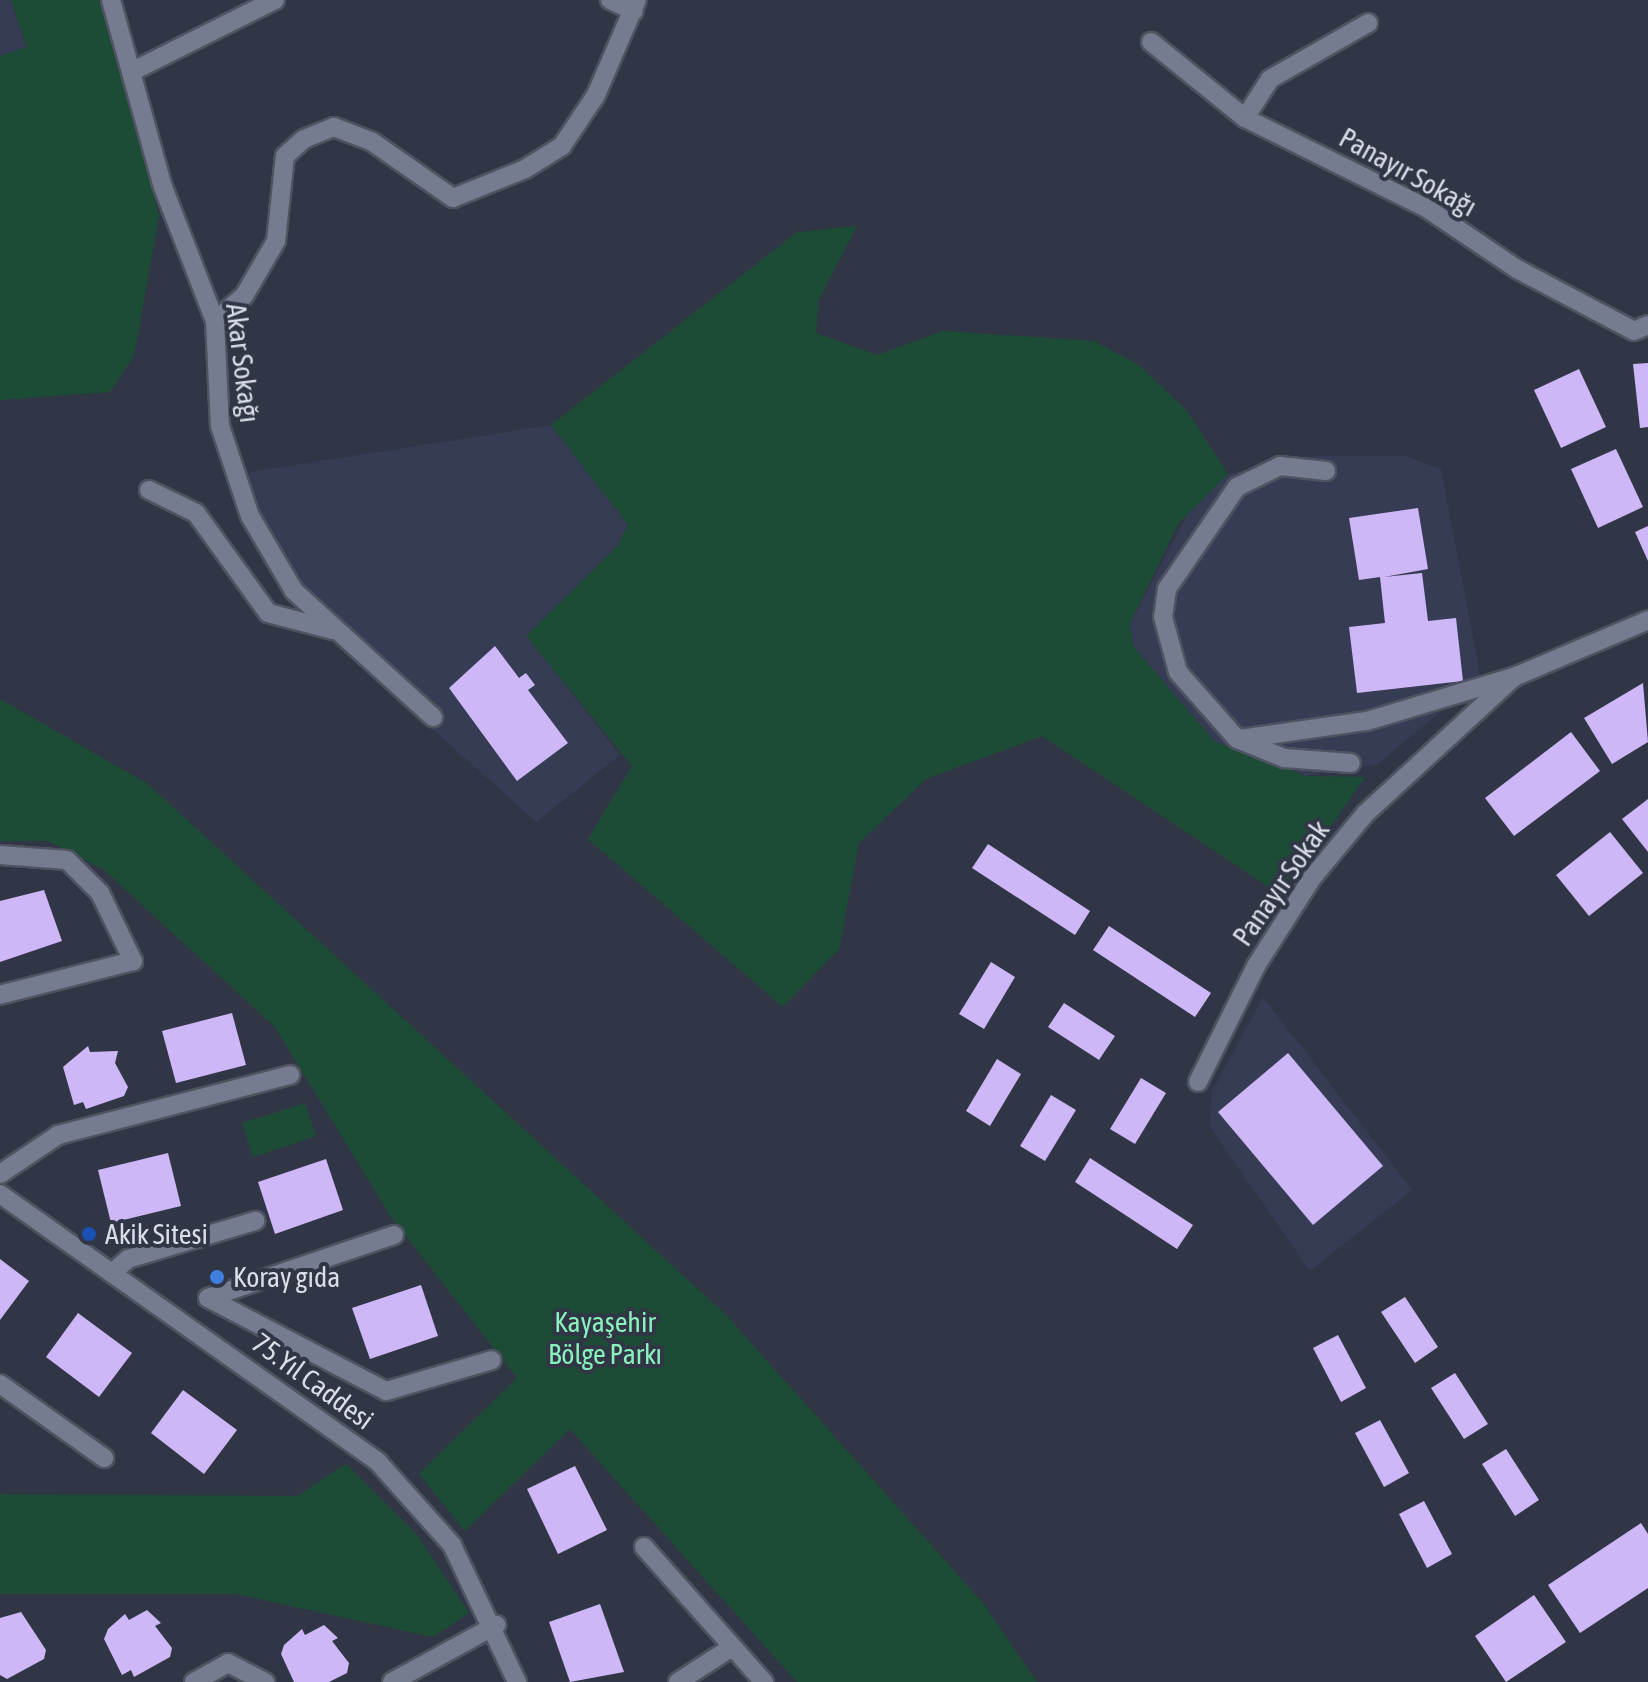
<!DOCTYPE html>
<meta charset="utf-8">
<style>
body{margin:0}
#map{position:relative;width:1648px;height:1682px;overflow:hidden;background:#313646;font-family:"Asap Condensed",sans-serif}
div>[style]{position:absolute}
.built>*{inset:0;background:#363c53}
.green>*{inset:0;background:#1c4c35}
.building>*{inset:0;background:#ceb7f7}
.roads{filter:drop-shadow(2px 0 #4f5361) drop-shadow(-2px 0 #4f5361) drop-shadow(0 2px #4f5361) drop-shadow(0 -2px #4f5361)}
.minor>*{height:18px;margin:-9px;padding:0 9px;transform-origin:9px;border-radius:9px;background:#767c8f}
.dots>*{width:22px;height:22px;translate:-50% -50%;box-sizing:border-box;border:4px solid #313646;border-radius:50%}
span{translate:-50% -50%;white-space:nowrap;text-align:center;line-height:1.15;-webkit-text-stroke:8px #313646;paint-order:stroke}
.street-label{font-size:28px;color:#dbdee9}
.poi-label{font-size:28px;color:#dbdee9}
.left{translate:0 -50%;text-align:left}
.park-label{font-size:28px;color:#8af0bc}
</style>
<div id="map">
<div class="built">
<div style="clip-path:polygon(0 0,11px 0,27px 47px,0 56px)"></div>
<div style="clip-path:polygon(551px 425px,628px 525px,618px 545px,527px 636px,620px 755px,536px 822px,405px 704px,301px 588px,267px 544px,243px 473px)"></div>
<div style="clip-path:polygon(1315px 456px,1405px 456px,1441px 469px,1481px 679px,1376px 765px,1306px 776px,1215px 742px,1133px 646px,1130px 623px,1198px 495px,1228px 474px)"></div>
<div style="clip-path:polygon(1263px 997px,1412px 1190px,1310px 1271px,1210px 1127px,1212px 1091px)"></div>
</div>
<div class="green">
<div style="clip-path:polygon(11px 0,102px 0,108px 15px,159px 216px,134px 356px,110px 392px,0 400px,0 56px,27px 47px)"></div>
<div style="clip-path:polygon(857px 226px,819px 299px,816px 333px,877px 355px,943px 331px,1094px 341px,1139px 365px,1187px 411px,1228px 474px,1178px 524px,1130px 623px,1133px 646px,1215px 742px,1306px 776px,1365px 777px,1282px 896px,1042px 736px,926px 779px,859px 843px,839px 949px,783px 1007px,588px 839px,632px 766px,526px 636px,618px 545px,628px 525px,551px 425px,797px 232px)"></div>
<div style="clip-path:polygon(0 699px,148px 784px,726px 1315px,982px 1602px,1037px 1682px,797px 1682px,570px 1429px,465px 1531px,419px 1474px,517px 1378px,391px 1217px,275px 1027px,104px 870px,48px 841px,0 841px)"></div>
<div style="clip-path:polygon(305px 1103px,316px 1136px,253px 1157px,242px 1123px)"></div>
<div style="clip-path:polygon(346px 1464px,417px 1535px,469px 1613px,433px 1637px,236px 1594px,0 1594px,0 1494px,297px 1496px)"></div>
</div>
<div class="building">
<div style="clip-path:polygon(1648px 363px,1648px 427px,1640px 428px,1633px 364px)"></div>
<div style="clip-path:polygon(1579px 369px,1606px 427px,1561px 448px,1534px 390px)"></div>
<div style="clip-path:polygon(1616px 449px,1643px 507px,1598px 528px,1571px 469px)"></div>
<div style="clip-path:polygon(1418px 508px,1428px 569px,1384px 577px,1422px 573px,1428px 621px,1456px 618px,1463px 681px,1357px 693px,1349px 627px,1385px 623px,1380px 577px,1359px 580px,1349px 518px)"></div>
<div style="clip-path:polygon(1648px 526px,1648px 561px,1635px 532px)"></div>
<div style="clip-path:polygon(495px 646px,519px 678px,526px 673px,535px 685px,528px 690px,568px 743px,517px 781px,449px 688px)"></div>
<div style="clip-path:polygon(1643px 683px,1648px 742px,1612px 764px,1584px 718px)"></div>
<div style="clip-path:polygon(1571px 732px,1600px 771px,1514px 836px,1485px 798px)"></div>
<div style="clip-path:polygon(1648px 799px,1648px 852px,1622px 819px)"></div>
<div style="clip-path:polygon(1610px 832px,1643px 873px,1589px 916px,1556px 875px)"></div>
<div style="clip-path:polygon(988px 844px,1090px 911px,1075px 935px,972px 868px)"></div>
<div style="clip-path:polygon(44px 890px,62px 941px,0 962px,0 901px)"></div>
<div style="clip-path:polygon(1109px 926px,1211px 993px,1195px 1017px,1093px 950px)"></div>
<div style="clip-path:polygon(991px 962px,1015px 977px,984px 1029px,959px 1014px)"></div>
<div style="clip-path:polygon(1064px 1003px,1115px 1036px,1099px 1060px,1048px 1027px)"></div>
<div style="clip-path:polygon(232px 1013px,246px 1065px,176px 1083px,162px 1031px)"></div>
<div style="clip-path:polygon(88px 1046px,90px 1052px,118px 1051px,115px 1063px,128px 1087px,124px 1096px,86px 1109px,83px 1102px,74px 1105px,63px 1067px)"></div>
<div style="clip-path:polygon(1288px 1053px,1383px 1166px,1313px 1225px,1218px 1112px)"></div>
<div style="clip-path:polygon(997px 1059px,1021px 1074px,990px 1126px,966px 1111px)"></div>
<div style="clip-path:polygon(1141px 1078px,1166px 1093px,1135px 1144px,1110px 1129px)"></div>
<div style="clip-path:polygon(1051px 1095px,1076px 1110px,1045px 1161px,1020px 1146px)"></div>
<div style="clip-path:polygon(168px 1153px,181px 1206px,111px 1223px,98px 1170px)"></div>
<div style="clip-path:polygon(1090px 1158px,1193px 1225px,1177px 1249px,1075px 1182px)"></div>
<div style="clip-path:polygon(326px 1159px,343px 1210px,275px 1234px,258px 1182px)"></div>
<div style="clip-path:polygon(0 1259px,29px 1281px,0 1320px)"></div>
<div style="clip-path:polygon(421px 1285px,438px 1336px,370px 1359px,352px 1308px)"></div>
<div style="clip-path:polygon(1405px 1297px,1438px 1347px,1415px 1363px,1381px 1312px)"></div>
<div style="clip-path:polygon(78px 1313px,132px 1353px,99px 1397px,46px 1357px)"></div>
<div style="clip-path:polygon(1338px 1335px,1366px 1388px,1341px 1402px,1313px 1348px)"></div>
<div style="clip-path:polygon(1455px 1373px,1488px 1424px,1464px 1439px,1431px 1388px)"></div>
<div style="clip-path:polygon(183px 1390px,237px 1430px,204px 1474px,151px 1433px)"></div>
<div style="clip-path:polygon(1380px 1420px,1409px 1473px,1384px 1487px,1355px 1433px)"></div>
<div style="clip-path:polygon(1506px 1449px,1539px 1500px,1515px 1516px,1482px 1464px)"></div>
<div style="clip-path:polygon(575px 1466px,607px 1530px,558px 1554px,527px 1489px)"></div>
<div style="clip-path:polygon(1424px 1501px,1452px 1554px,1427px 1568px,1399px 1514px)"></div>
<div style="clip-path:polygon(1641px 1523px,1648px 1534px,1648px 1588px,1580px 1633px,1548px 1585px)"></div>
<div style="clip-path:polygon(1534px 1595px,1566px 1642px,1506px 1682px,1475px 1636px)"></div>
<div style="clip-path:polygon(600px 1604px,624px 1672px,570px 1682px,549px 1622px)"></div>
<div style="clip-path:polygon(147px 1610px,161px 1623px,155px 1626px,172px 1648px,170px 1657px,134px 1677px,131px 1670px,122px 1675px,104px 1639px,108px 1629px,125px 1614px,129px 1620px)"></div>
<div style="clip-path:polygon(21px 1612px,46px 1650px,44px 1659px,7px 1679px,0 1675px,0 1618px)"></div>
<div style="clip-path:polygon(324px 1625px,338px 1638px,332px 1641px,349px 1663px,347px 1673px,329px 1682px,294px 1682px,281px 1654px,284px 1645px,302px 1629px,305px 1635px)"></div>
</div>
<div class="roads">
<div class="minor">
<div style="left:111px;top:0;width:194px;rotate:74.5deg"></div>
<div style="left:163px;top:187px;width:144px;rotate:68.8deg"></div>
<div style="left:215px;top:321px;width:105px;rotate:87.3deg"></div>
<div style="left:220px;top:426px;width:95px;rotate:71.6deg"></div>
<div style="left:250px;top:516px;width:87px;rotate:59.6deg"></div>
<div style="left:294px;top:591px;width:188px;rotate:42.2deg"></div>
<div style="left:610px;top:0;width:26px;rotate:25deg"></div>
<div style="left:1151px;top:42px;width:121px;rotate:39deg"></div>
<div style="left:1245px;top:118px;width:204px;rotate:26.4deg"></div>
<div style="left:1428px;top:209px;width:107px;rotate:34deg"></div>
<div style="left:1517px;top:269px;width:132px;rotate:27.9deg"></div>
<div style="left:1634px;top:331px;width:15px;rotate:-23deg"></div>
<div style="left:131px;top:72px;width:161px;rotate:-26.6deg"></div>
<div style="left:1245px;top:118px;width:46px;rotate:-57.3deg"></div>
<div style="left:1270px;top:79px;width:113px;rotate:-29.7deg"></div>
<div style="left:215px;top:321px;width:38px;rotate:-41deg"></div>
<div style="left:244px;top:296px;width:64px;rotate:-59.8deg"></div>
<div style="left:276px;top:241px;width:85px;rotate:-84deg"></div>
<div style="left:285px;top:156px;width:25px;rotate:-42deg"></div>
<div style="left:304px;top:139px;width:32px;rotate:-22deg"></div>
<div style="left:334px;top:127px;width:40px;rotate:21deg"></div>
<div style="left:371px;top:141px;width:100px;rotate:34.8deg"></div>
<div style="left:453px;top:198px;width:78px;rotate:-21.9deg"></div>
<div style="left:525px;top:169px;width:44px;rotate:-31.9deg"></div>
<div style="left:562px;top:146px;width:61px;rotate:-56.3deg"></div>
<div style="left:596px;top:95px;width:103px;rotate:-66.7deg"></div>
<div style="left:1326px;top:471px;width:46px;rotate:-173.8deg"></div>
<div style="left:1280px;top:466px;width:48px;rotate:154deg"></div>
<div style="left:1237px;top:487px;width:124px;rotate:124.5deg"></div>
<div style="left:1167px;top:589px;width:28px;rotate:98deg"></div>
<div style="left:1163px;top:617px;width:57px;rotate:74.7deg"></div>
<div style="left:1178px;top:672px;width:89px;rotate:48.6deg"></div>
<div style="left:1237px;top:739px;width:51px;rotate:22deg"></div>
<div style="left:1284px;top:758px;width:67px;rotate:4.3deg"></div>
<div style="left:149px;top:490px;width:52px;rotate:26.1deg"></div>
<div style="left:196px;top:513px;width:123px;rotate:54.2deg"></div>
<div style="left:268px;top:613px;width:67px;rotate:14.7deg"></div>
<div style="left:1240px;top:739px;width:128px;rotate:-8.1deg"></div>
<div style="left:1367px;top:721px;width:153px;rotate:-16.7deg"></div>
<div style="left:1514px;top:677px;width:146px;rotate:-23deg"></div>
<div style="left:0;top:855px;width:67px;rotate:4.3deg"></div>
<div style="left:67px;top:860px;width:47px;rotate:45deg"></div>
<div style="left:100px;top:893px;width:76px;rotate:64.1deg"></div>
<div style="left:133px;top:961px;width:137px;rotate:165.7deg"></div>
<div style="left:1198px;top:1082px;width:130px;rotate:-63.4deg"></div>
<div style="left:1256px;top:966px;width:104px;rotate:-57.5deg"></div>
<div style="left:1312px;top:878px;width:85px;rotate:-50.3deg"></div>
<div style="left:1366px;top:813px;width:201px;rotate:-42.6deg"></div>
<div style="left:0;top:1174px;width:70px;rotate:-33.9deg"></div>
<div style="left:58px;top:1135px;width:240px;rotate:-14.5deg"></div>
<div style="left:0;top:1194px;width:463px;rotate:35.3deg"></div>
<div style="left:378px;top:1462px;width:111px;rotate:48.3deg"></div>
<div style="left:452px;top:1545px;width:152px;rotate:64.6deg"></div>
<div style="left:394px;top:1235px;width:196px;rotate:161.3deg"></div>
<div style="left:208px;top:1298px;width:201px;rotate:27.6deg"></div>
<div style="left:386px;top:1391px;width:110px;rotate:-16.3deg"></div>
<div style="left:112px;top:1273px;width:21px;rotate:-41deg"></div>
<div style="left:128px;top:1259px;width:133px;rotate:-16.7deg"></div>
<div style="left:0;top:1384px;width:128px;rotate:35.4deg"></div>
<div style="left:644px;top:1547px;width:181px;rotate:48.4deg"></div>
<div style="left:194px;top:1682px;width:39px;rotate:-29deg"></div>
<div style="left:228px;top:1663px;width:42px;rotate:27.2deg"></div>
<div style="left:392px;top:1682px;width:119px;rotate:-28.7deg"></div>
<div style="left:678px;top:1682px;width:64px;rotate:-32.9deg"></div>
</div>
</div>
<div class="dots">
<div style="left:89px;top:1234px;background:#1a4fb4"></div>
<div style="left:217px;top:1277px;background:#3f7fe0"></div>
</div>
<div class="street-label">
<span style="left:1408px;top:172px;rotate:29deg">Panayır Sokağı</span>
<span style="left:243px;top:363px;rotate:83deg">Akar Sokağı</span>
<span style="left:1281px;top:883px;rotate:-55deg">Panayır Sokak</span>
<span style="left:313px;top:1381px;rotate:36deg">75.Yıl Caddesi</span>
</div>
<div class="poi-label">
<span class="left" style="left:105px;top:1234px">Akik Sitesi</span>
<span class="left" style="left:233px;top:1277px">Koray gıda</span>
</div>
<div class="park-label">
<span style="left:605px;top:1338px">Kayaşehir<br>Bölge Parkı</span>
</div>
</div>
